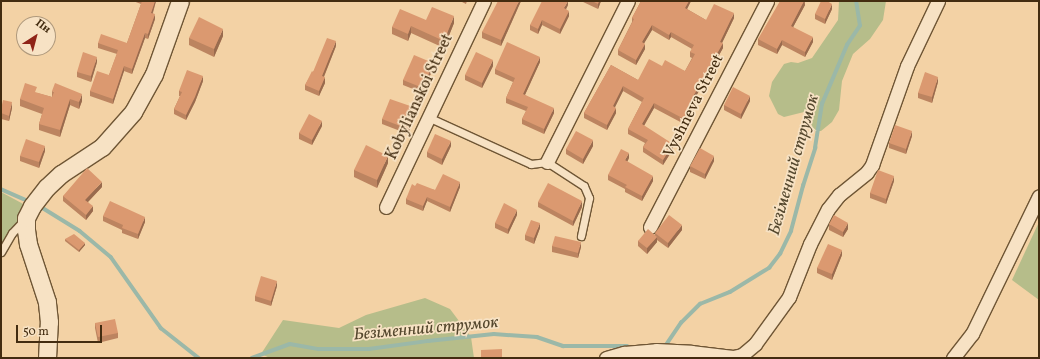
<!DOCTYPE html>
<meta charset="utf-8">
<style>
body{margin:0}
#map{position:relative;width:1040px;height:359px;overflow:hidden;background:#f3d2a5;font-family:Vollkorn,serif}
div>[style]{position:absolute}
.green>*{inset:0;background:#b6bd8a}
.stream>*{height:3.5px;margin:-1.75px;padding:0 1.75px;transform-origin:1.75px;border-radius:1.75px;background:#9bb8a8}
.roads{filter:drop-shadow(1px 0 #6f5635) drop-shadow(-1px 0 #6f5635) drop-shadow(0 1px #6f5635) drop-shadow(0 -1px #6f5635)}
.service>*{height:7px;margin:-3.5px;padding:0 3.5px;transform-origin:3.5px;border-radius:3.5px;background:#f7e2c4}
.minor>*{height:13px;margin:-6.5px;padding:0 6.5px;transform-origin:6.5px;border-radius:6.5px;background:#f7e2c4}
.tertiary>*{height:17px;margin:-8.5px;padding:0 8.5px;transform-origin:8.5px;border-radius:8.5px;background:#f7e2c4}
.wall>*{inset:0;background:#bc8460}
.shaded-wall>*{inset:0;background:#996b4e}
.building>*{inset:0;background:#db9970}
span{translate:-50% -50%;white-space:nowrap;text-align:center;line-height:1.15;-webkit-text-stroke:3.5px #f7e2c4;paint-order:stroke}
.street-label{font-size:16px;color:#432c10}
.water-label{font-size:17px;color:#55482e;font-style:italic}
.frame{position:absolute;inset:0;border:2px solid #432c10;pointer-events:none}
.north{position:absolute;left:16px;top:16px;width:40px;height:40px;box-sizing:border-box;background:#f7e2c4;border:1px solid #af997c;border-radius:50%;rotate:36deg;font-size:11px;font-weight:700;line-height:16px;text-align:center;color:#432c10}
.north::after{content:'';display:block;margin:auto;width:14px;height:18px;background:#8f2418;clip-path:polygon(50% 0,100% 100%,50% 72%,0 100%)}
.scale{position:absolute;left:16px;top:325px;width:86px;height:18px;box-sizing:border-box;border:2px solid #432c10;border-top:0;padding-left:5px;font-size:12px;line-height:14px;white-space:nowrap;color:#432c10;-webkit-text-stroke:3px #f7e2c4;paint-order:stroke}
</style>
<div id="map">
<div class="green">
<div style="clip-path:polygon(839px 1px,886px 1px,883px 20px,870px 39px,853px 54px,842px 81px,839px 110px,832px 122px,821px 131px,814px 131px,811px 124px,816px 105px,804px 112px,784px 117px,778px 114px,769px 96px,772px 82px,784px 64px,791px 62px,798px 63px,812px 58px,838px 20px)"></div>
<div style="clip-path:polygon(1px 192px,27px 206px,23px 217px,1px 246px)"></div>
<div style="clip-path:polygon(1039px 222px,1039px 300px,1012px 280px)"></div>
<div style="clip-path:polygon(425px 298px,450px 309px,471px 337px,474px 358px,270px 358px,261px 354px,283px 320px,339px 328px,366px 315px)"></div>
</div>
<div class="stream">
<div style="left:1px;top:189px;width:32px;rotate:24deg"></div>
<div style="left:38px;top:205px;width:49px;rotate:31.8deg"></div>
<div style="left:80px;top:231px;width:40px;rotate:40deg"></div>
<div style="left:111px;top:257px;width:87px;rotate:54.8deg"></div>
<div style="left:161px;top:328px;width:48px;rotate:38.3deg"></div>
<div style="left:663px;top:345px;width:3px"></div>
<div style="left:666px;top:345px;width:27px;rotate:-56deg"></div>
<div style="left:681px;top:323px;width:27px;rotate:-45deg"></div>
<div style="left:700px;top:304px;width:32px;rotate:-22deg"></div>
<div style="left:730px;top:292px;width:46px;rotate:-31.6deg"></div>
<div style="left:769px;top:268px;width:18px;rotate:-52deg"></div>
<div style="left:780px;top:254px;width:25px;rotate:-64deg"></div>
<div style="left:791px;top:231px;width:47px;rotate:-75.1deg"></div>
<div style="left:803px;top:186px;width:40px;rotate:-72deg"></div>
<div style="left:815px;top:148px;width:45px;rotate:-81deg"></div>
<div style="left:822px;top:104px;width:64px;rotate:-67deg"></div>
<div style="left:847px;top:45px;width:23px;rotate:-56deg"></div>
<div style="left:860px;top:26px;width:25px;rotate:-99deg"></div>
<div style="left:252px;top:358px;width:40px;rotate:-20.2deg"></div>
<div style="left:290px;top:344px;width:29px;rotate:10deg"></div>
<div style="left:319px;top:349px;width:50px"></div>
<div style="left:369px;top:349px;width:60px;rotate:-7.7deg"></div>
<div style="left:428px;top:341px;width:66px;rotate:-6.1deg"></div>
<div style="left:494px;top:334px;width:43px;rotate:4deg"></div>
<div style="left:537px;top:337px;width:28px;rotate:19deg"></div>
<div style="left:563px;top:346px;width:64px"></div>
</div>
<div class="roads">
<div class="service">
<div style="left:430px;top:118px;width:111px;rotate:24.5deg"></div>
<div style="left:531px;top:164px;width:16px;rotate:-7deg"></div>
<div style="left:547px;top:162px;width:44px;rotate:33deg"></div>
<div style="left:584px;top:186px;width:13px;rotate:67deg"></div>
<div style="left:589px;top:198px;width:39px;rotate:102deg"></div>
<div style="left:1px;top:252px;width:22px;rotate:-60deg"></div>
<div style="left:12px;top:233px;width:18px;rotate:-47deg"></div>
</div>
<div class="minor">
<div style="left:547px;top:162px;width:180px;rotate:-63.3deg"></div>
<div style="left:386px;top:207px;width:228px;rotate:-64.6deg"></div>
<div style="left:650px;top:227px;width:254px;rotate:-62.6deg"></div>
<div style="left:606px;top:358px;width:19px;rotate:-16deg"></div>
<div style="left:624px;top:353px;width:32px;rotate:-5deg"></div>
<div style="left:656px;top:350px;width:35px;rotate:3deg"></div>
<div style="left:691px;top:352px;width:42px;rotate:6.8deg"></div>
<div style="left:733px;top:357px;width:9px;rotate:-13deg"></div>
<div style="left:742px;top:355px;width:17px;rotate:-40deg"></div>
<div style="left:755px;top:344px;width:58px;rotate:-54.1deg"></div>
<div style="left:789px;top:297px;width:57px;rotate:-68.4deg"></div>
<div style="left:810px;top:244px;width:39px;rotate:-63deg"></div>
<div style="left:828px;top:209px;width:18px;rotate:-52deg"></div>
<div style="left:839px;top:195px;width:36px;rotate:-39deg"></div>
<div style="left:867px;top:172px;width:9px;rotate:-54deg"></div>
<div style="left:872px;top:165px;width:105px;rotate:-70.5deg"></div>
<div style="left:907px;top:66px;width:72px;rotate:-64.5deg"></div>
<div style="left:953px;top:358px;width:31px;rotate:-52deg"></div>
<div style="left:972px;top:334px;width:153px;rotate:-64.1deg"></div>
</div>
<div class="tertiary">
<div style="left:47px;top:358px;width:36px;rotate:-87deg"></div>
<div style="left:49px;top:322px;width:20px;rotate:-96deg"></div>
<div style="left:47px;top:302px;width:61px;rotate:-108.1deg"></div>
<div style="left:28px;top:244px;width:14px;rotate:-98deg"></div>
<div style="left:26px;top:230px;width:12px;rotate:-90deg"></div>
<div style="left:26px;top:218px;width:13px;rotate:-63deg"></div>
<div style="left:32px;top:206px;width:24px;rotate:-52deg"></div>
<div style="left:47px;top:187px;width:19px;rotate:-43deg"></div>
<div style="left:61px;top:174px;width:49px;rotate:-33.4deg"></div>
<div style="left:102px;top:147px;width:47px;rotate:-48.5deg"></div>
<div style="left:133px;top:112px;width:43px;rotate:-61.1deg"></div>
<div style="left:154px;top:74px;width:77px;rotate:-70.4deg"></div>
</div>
</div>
<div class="wall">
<div style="clip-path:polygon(133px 1px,156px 1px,153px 13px,155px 19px,148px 39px,145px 38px,132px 74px,124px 71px,113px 104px,90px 96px,90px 91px,109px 75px,117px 54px,98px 48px,98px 43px,127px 43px,141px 4px)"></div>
<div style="clip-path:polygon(460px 1px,467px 1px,466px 4px)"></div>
<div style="clip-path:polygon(521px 1px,501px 46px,482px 38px,482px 32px)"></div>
<div style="clip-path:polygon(581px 1px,601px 1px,598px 9px)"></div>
<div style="clip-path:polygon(641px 1px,691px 1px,687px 9px,706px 20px,734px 18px,722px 43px,723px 48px,692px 103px,694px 109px,686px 125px,654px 108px,644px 126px,673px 149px,663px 165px,643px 152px,643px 147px,645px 143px,628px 134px,628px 129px,642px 102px,623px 91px,615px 107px,616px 113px,607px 130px,584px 118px,584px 113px,611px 65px,638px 80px,662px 66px,685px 71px,692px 58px,690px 57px,690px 52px,692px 49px,671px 37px,669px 40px,652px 30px,644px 43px,645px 49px,636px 65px,618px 55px,618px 50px,632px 22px,632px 18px)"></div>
<div style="clip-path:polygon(805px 1px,805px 5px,793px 27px,813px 42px,805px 57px,782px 45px,777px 54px,758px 45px,758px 39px)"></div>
<div style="clip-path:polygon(568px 5px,566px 9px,569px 16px,560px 34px,542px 25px,538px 34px,530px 30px,530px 25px)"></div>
<div style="clip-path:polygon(832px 9px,825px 24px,815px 19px,815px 14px)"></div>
<div style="clip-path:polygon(426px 20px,454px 23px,444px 48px,411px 33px,408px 41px,392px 34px,392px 27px)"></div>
<div style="clip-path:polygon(223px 36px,214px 57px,189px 45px,189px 38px)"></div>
<div style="clip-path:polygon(336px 46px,324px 77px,325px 83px,319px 96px,305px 90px,305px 85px,313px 72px)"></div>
<div style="clip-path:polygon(97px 62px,91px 82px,77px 77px,77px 72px)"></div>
<div style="clip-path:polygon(540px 62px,525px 95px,554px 113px,544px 134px,522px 124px,522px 119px,526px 111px,506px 103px,506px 98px,513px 82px,495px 74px,495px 69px)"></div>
<div style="clip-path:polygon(493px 66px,482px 88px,465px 80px,465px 75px)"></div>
<div style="clip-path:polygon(433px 68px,423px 93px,403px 85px,403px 80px)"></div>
<div style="clip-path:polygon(203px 81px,195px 102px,186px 120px,174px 114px,174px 109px,180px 96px,179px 96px,179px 91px)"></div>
<div style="clip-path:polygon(938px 82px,932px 103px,918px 98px,918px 93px)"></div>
<div style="clip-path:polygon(52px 91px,82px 101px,79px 109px,70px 105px,60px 137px,39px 130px,39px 124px,42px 114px,20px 106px,20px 99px,37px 93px,52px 97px)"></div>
<div style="clip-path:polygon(750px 101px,741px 119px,724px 110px,724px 105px)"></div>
<div style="clip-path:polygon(12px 108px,9px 121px,1px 119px,1px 109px)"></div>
<div style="clip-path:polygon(416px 113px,408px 134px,382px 124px,382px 119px)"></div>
<div style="clip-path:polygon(322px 126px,312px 145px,299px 139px,299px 133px)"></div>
<div style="clip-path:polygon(912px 136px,906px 154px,889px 148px,889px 143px)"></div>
<div style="clip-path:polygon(451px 146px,442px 165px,427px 157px,427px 152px)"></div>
<div style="clip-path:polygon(593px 146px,583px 164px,566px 154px,566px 149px)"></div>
<div style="clip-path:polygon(45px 151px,39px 168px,20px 161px,20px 156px)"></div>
<div style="clip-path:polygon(629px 158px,627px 162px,653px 181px,642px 201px,625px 192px,625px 189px,608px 180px,608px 175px)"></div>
<div style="clip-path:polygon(714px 161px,705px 179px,690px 172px,690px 166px)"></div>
<div style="clip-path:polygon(388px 163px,377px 188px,354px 177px,354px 170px)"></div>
<div style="clip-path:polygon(894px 181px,886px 204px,870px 198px,870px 193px)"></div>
<div style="clip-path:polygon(415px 186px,435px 190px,460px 187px,450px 212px,427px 201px,423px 211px,406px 204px,406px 199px)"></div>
<div style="clip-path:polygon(102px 187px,88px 202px,93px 211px,86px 220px,63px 201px,63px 196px)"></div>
<div style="clip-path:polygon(538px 202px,582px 207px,573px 226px,538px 207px)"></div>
<div style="clip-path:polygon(517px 215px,508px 234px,495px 228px,495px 223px)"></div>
<div style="clip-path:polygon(103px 216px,145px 222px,138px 239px,122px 233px,122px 230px,103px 221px)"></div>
<div style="clip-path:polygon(829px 224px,848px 229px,843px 237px,829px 230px)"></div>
<div style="clip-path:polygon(540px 228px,534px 244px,525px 240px,525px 235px)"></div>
<div style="clip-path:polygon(682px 230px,668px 248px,657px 240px,657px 242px,647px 254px,638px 246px,638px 241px,655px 236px,655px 233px)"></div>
<div style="clip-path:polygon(65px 239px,85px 245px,79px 252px,65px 241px)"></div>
<div style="clip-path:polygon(552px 246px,581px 247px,578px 258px,552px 252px)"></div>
<div style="clip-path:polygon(842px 255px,832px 280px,817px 273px,817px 268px)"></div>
<div style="clip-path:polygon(277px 286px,271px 306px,255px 301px,255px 296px)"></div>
<div style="clip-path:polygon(95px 323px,118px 333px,118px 338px,98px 343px,95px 328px)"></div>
</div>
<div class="shaded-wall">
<div style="clip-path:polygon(155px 1px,156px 1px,151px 18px,151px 13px)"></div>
<div style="clip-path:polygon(519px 1px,521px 1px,501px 46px,501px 40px)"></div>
<div style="clip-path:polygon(568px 1px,568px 5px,564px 13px,564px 8px)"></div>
<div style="clip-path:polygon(599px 1px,601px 1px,598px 9px,598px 4px)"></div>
<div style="clip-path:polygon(689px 1px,691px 1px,685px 13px,685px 8px)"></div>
<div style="clip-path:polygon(804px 1px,805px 5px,791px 31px,791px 26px)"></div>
<div style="clip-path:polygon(832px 4px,832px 9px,825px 24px,825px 19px)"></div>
<div style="clip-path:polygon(569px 11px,569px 16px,560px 34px,560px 29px)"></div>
<div style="clip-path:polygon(734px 13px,734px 18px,720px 47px,720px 42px)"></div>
<div style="clip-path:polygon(155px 14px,155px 19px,148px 39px,148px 34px)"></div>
<div style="clip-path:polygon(454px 16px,454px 23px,444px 48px,444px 41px)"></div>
<div style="clip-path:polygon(542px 20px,542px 25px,538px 34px,538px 29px)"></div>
<div style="clip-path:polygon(652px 25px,652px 30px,642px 47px,642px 42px)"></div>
<div style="clip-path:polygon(411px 26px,411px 33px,408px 41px,408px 34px)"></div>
<div style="clip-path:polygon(223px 29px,223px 36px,214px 57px,214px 49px)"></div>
<div style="clip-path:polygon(671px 32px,671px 37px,669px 40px,669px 35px)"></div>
<div style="clip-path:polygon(145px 33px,145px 38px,132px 74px,132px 69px)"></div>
<div style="clip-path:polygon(813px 37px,813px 42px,805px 57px,805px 52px)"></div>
<div style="clip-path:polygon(782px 40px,782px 45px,777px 54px,777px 49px)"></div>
<div style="clip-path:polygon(336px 41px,336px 46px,322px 81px,322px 76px)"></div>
<div style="clip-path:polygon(723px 43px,723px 48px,690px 107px,690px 102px)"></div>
<div style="clip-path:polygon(645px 44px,645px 49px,636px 65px,636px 60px)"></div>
<div style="clip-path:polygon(97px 57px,97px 62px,91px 82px,91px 76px)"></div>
<div style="clip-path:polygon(540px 57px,540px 62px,523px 99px,523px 94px)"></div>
<div style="clip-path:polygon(493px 60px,493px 66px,482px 88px,482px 83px)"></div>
<div style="clip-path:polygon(433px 63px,433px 68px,423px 93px,423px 88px)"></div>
<div style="clip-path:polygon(124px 66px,124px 71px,113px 104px,113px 99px)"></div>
<div style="clip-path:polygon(203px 76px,203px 81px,195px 102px,186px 120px,186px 115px)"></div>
<div style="clip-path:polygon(325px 77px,325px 83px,319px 96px,319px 91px)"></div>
<div style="clip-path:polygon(938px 77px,938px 82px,932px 103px,932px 97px)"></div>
<div style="clip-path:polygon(623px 86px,623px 91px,613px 111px,613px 106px)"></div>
<div style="clip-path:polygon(82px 94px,82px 101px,79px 109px,79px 102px)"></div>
<div style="clip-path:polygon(750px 96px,750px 101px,741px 119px,741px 114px)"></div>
<div style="clip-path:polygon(70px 99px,70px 105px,60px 137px,60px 130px)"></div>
<div style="clip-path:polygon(12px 102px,12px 108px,9px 121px,9px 116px)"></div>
<div style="clip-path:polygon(654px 103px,654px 108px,642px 129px,642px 124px)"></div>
<div style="clip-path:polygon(694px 104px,694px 109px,686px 125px,686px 120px)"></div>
<div style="clip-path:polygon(416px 108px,416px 113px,408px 134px,408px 129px)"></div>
<div style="clip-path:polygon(554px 108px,554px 113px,544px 134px,544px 129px)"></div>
<div style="clip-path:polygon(616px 108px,616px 113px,607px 130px,607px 125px)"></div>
<div style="clip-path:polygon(322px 121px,322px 126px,312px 145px,312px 140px)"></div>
<div style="clip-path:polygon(912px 131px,912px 136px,906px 154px,906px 149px)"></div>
<div style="clip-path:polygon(593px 140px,593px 146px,583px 164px,583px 159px)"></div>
<div style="clip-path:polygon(451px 141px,451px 146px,442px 165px,442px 159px)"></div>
<div style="clip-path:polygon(673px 144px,673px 149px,663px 165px,663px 160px)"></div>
<div style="clip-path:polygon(45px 146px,45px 151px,39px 168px,39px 162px)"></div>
<div style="clip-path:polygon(629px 153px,629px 158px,625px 166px,625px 160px)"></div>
<div style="clip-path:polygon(388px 156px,388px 163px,377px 188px,377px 180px)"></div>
<div style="clip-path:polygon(714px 156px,714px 161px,705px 179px,705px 174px)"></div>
<div style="clip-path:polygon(653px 176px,653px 181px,642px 201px,642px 196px)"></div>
<div style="clip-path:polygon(894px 176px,894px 181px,886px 204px,886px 199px)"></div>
<div style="clip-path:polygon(102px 182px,102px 187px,85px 205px,85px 200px)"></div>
<div style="clip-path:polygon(460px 182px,460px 187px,450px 212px,450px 207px)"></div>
<div style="clip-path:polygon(427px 197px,427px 201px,423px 211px,423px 206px)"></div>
<div style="clip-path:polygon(582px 201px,582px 207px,573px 226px,573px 221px)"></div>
<div style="clip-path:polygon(93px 206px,93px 211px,86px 220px,86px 215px)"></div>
<div style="clip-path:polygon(517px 210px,517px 215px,508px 234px,508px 229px)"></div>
<div style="clip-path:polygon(145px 217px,145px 222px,138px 239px,138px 234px)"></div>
<div style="clip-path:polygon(540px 223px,540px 228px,534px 244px,534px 238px)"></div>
<div style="clip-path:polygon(848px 223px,848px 229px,843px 237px,843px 232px)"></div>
<div style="clip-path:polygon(682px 225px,682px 230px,668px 248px,668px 243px)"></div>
<div style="clip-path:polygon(657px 237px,657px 242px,647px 254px,647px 248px)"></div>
<div style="clip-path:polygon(581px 242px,581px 247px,578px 258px,578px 253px)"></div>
<div style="clip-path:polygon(85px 243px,85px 245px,79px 252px,79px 250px)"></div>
<div style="clip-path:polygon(842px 250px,842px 255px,832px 280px,832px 274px)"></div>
<div style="clip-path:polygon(277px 281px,277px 286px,271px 306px,271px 301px)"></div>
</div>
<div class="building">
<div style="clip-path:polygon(142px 1px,155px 1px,151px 13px,155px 14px,148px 34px,145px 33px,132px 69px,124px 66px,113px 99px,90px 91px,97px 71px,109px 75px,118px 50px,98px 43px,101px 34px,127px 43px)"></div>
<div style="clip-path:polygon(498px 1px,519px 1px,501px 40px,482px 32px)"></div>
<div style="clip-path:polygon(542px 1px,568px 1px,564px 8px,569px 11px,560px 29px,542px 20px,538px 29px,530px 25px)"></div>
<div style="clip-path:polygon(592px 1px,599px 1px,598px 4px)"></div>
<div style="clip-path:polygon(641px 1px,689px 1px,685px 8px,706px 20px,714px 4px,734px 13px,720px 42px,723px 43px,690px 102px,694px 104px,686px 120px,654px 103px,642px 124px,673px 144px,663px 160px,643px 147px,648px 140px,628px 129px,644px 98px,623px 86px,613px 106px,616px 108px,607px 125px,584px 113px,611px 65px,638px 80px,649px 59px,662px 66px,665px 60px,685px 71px,695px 54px,690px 52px,694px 45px,671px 32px,669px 35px,652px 25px,642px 42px,645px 44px,636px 60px,618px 50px,634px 19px,632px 18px)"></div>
<div style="clip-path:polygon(780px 1px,804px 1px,791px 26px,813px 37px,805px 52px,782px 40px,777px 49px,758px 39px)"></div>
<div style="clip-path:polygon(821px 1px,827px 1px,832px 4px,825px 19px,815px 14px)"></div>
<div style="clip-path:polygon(432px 7px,454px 16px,444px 41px,411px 26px,408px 34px,392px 27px,400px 9px,426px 20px)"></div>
<div style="clip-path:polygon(199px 17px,223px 29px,214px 49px,189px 38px)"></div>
<div style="clip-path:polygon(327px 38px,336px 41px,322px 76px,325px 77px,319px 91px,305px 85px,312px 71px,313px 72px)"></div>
<div style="clip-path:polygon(507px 42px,540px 57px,523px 94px,554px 108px,544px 129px,522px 119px,528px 107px,506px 98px,515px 78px,495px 69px)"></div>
<div style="clip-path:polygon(83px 52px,97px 57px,91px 76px,77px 72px)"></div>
<div style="clip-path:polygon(476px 52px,493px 60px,482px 83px,465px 75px)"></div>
<div style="clip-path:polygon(414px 55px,433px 63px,423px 88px,403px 80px)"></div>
<div style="clip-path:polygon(187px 70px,203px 76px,195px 97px,186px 115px,174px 109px,182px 92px,179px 91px)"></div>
<div style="clip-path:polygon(925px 72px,938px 77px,932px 97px,918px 93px)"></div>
<div style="clip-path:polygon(25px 83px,37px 87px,35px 92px,52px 97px,54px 92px,52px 91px,55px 83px,82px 94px,79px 102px,70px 99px,60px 130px,39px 124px,44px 108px,20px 99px)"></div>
<div style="clip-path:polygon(733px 87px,750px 96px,741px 114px,724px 105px)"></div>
<div style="clip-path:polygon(390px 99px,416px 108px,408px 129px,382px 119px)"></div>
<div style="clip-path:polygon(3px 100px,12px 102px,9px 116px,1px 113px,1px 109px)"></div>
<div style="clip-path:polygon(309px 114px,322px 121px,312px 140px,299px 133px)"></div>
<div style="clip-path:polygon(895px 125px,912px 131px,906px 149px,889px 143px)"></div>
<div style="clip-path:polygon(576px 131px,593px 140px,583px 159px,566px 149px)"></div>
<div style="clip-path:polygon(435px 134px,451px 141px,442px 159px,427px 152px)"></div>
<div style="clip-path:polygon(26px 139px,45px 146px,39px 162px,20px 156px)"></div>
<div style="clip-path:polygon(366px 145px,388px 156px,377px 180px,354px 170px)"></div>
<div style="clip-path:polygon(700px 148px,714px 156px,705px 174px,690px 166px)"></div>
<div style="clip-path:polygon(621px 149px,629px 153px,625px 160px,653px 176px,642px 196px,625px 187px,627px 185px,608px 175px)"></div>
<div style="clip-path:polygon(87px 168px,102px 182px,85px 200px,93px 206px,86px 215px,63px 196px)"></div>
<div style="clip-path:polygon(878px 170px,894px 176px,886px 199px,870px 193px)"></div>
<div style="clip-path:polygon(443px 174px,460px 182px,450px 207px,427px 197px,423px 206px,406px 199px,412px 184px,415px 186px,417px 183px,435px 190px)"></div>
<div style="clip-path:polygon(548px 183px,582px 201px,573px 221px,538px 202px)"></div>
<div style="clip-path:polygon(110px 201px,145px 217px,138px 234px,122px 228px,123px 225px,103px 216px)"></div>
<div style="clip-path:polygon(504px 203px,517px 210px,508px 229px,495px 223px)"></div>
<div style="clip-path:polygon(669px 215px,682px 225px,668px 243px,655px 233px)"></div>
<div style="clip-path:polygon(834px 215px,848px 223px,843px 232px,829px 224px)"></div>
<div style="clip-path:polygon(531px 220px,540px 223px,534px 238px,525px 235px)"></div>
<div style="clip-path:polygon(648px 229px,657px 237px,647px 248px,638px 241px)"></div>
<div style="clip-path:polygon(74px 234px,85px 243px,79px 250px,65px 239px)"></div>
<div style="clip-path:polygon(555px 236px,581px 242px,578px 253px,552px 246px)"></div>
<div style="clip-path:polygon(828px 244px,842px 250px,832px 274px,817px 268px)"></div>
<div style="clip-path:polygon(261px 276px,277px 281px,271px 301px,255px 296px)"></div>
<div style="clip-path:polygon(115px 319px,118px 333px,98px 337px,95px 323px)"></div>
<div style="clip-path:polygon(502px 349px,502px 358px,481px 358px,481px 350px)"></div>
</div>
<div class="street-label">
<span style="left:420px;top:97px;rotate:-65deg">Kobylianskoi Street</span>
<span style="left:694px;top:106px;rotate:-63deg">Vyshneva Street</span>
</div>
<div class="water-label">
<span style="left:794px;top:165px;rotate:-74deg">Безіменний струмок</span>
<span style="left:426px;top:329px;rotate:-5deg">Безіменний струмок</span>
</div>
<div class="frame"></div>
<div class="north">Пн</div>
<div class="scale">50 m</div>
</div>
